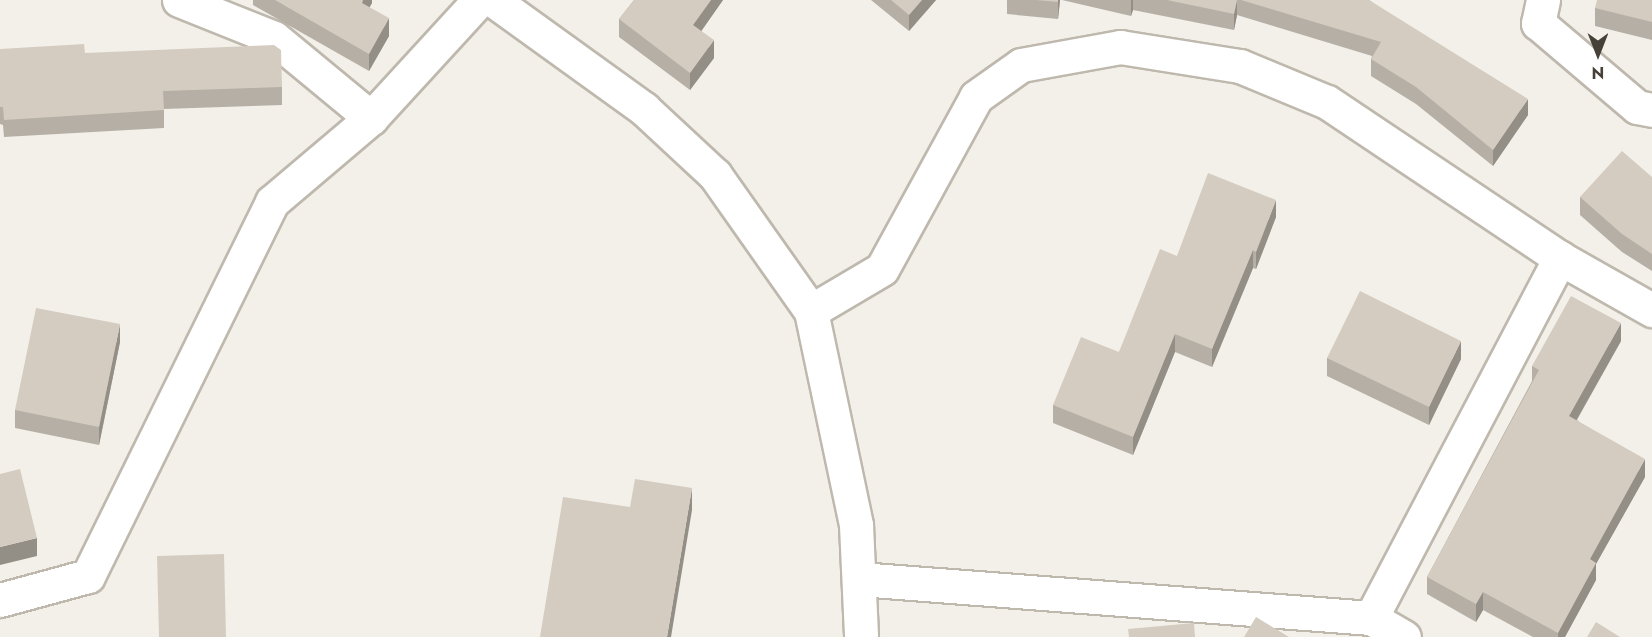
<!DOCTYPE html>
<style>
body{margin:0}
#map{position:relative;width:1652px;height:637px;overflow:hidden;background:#f3f0ea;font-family:Jost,sans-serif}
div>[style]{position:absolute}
.roads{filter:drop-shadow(2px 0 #beb8ad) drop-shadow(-2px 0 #beb8ad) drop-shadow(0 2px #beb8ad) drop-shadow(0 -2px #beb8ad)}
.minor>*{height:33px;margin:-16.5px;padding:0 16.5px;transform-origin:16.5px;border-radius:16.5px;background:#fff}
.wall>*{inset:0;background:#b6afa5}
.shaded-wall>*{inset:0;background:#948f86}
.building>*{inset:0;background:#d4ccc0}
span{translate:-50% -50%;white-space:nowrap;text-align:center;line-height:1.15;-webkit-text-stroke:5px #fff;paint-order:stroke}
.north{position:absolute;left:1568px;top:24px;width:60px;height:60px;-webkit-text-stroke:4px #fff;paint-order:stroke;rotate:180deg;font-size:16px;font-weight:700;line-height:24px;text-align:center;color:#464138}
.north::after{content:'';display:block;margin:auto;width:21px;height:27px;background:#464138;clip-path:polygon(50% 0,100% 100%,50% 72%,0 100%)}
</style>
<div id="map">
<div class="roads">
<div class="minor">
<div style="left:179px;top:0;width:102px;rotate:21.8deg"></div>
<div style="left:274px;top:38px;width:126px;rotate:39.5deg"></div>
<div style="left:493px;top:0;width:186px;rotate:35.8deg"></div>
<div style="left:644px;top:109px;width:97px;rotate:42.9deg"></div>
<div style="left:715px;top:175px;width:166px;rotate:54.8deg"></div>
<div style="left:811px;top:311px;width:219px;rotate:78.1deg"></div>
<div style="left:856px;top:525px;width:112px;rotate:87.4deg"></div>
<div style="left:1543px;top:0;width:24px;rotate:102deg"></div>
<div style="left:1538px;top:23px;width:130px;rotate:40.3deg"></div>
<div style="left:1637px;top:107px;width:15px;rotate:11deg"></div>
<div style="left:811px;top:311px;width:82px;rotate:-30.6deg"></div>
<div style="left:882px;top:269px;width:196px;rotate:-61.3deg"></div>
<div style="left:976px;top:97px;width:55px;rotate:-35.4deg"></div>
<div style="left:1021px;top:65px;width:101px;rotate:-10.3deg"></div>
<div style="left:1120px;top:47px;width:121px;rotate:9deg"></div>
<div style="left:1240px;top:66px;width:94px;rotate:22.5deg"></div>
<div style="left:1327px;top:102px;width:280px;rotate:33.8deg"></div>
<div style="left:1560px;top:258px;width:106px;rotate:29.5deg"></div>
<div style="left:859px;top:579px;width:513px;rotate:4.36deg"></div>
<div style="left:1371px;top:618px;width:38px;rotate:30deg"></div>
<div style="left:0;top:600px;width:91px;rotate:-15.3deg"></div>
<div style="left:88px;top:576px;width:417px;rotate:-63.8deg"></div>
<div style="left:272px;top:202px;width:130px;rotate:-40.3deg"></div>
<div style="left:371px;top:118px;width:160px;rotate:-47.5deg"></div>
<div style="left:1371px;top:618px;width:407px;rotate:-62.3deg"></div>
</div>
</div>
<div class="wall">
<div style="clip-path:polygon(253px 0,372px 0,372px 3px,369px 7px,389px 36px,369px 71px,253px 5px)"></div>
<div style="clip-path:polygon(634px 0,723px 0,701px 31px,714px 58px,690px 90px,619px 37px,619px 19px)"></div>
<div style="clip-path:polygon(871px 0,936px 0,909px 31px)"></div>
<div style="clip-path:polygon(1007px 0,1060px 0,1058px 19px,1007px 14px)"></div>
<div style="clip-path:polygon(1062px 0,1369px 0,1528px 115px,1493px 166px,1416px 104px,1371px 76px,1371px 59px,1372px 56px,1237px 15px,1234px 30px,1133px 10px,1131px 16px)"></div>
<div style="clip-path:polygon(1652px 0,1652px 40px,1595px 26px,1595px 8px)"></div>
<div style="clip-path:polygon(0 49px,85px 53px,282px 87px,282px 105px,164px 109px,164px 128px,4px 137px,3px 125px,0 124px)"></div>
<div style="clip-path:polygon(1652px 177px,1652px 271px,1622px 252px,1580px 215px,1580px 197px)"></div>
<div style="clip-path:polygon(1276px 217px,1256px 269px,1253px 268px,1212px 367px,1175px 352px,1133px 455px,1053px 423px,1053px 405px,1119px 352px,1177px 256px)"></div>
<div style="clip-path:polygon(1621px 341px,1577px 420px,1645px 477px,1596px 564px,1596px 580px,1565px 637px,1533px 637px,1483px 610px,1476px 622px,1427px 594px,1427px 577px,1532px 381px,1532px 366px)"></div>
<div style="clip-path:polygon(120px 342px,99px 445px,15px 428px,15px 410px)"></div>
<div style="clip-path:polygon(1327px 358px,1461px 359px,1429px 425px,1327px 376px)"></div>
</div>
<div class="shaded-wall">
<div style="clip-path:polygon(363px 0,372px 0,372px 3px,362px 21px,362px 3px)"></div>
<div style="clip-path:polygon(711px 0,723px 0,693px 43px,693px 25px)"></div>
<div style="clip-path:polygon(922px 0,936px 0,909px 31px,909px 15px)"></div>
<div style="clip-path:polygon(1058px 0,1060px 0,1058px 19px)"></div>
<div style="clip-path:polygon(1131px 0,1133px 0,1133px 10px,1131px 16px)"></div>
<div style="clip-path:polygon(1237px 0,1237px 15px,1234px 30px,1234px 14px)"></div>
<div style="clip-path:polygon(389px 18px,389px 36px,369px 71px,369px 54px)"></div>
<div style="clip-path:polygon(714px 40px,714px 58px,690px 90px,690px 73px)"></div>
<div style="clip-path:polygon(1528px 99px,1528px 115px,1493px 166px,1493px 150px)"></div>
<div style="clip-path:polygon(1276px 200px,1276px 217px,1256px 269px,1256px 252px)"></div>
<div style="clip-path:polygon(1253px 250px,1253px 268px,1212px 367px,1212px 349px)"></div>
<div style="clip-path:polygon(1621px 323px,1621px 341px,1569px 433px,1569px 416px)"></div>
<div style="clip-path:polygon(120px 324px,120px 342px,99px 445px,99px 427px)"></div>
<div style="clip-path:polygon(1175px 334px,1175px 352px,1133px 455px,1133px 437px)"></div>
<div style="clip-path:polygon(1461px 341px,1461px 359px,1429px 425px,1429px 407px)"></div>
<div style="clip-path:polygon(1645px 459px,1645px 477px,1596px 564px,1596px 580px,1565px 637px,1558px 637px,1558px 633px,1590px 559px)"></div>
<div style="clip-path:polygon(692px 488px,692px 510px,671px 637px,667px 637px)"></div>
<div style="clip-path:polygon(37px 538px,37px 556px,0 565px,0 547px)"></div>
<div style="clip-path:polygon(1483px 592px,1483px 610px,1476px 622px,1476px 604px)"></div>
</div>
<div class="building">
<div style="clip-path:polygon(275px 0,363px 0,362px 3px,389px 18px,369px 54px)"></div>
<div style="clip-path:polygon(634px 0,711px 0,693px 25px,714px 40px,690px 73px,619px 19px)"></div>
<div style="clip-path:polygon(891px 0,922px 0,909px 15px)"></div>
<div style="clip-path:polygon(1036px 0,1058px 0,1058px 2px)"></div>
<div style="clip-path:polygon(1167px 0,1237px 0,1234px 14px)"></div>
<div style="clip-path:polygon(1241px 0,1369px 0,1528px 99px,1493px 150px,1416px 87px,1371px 59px,1381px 42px)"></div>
<div style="clip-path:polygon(1597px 0,1652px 0,1652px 22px,1595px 8px)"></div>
<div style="clip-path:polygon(84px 44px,85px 53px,274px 45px,281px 50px,282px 87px,163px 91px,164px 110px,4px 120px,3px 107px,0 107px,0 49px)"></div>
<div style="clip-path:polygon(1622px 151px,1652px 177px,1652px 254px,1622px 234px,1580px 197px)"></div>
<div style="clip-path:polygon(1208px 173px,1276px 200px,1256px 252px,1253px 250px,1212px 349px,1175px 334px,1133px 437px,1053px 405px,1081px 337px,1119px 352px,1160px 249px,1177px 256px)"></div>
<div style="clip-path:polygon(1360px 291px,1461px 341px,1429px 407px,1327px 358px)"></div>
<div style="clip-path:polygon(1571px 296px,1621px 323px,1569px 416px,1645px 459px,1590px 559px,1596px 563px,1558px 633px,1483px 592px,1476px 604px,1427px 577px,1539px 370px,1532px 366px)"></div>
<div style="clip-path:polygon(36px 308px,120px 324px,99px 427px,15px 410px)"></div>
<div style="clip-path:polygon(20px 469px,37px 538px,0 547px,0 474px)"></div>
<div style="clip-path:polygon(635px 479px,692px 488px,667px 637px,540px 637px,563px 497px,630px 507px)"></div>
<div style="clip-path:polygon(224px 554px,226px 637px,159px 637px,157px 556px)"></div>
<div style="clip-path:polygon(1256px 617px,1289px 637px,1244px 637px)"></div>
<div style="clip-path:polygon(1596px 622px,1620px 637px,1587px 637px)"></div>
<div style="clip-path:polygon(1194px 623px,1195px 637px,1129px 637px,1128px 629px)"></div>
</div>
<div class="north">N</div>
</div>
